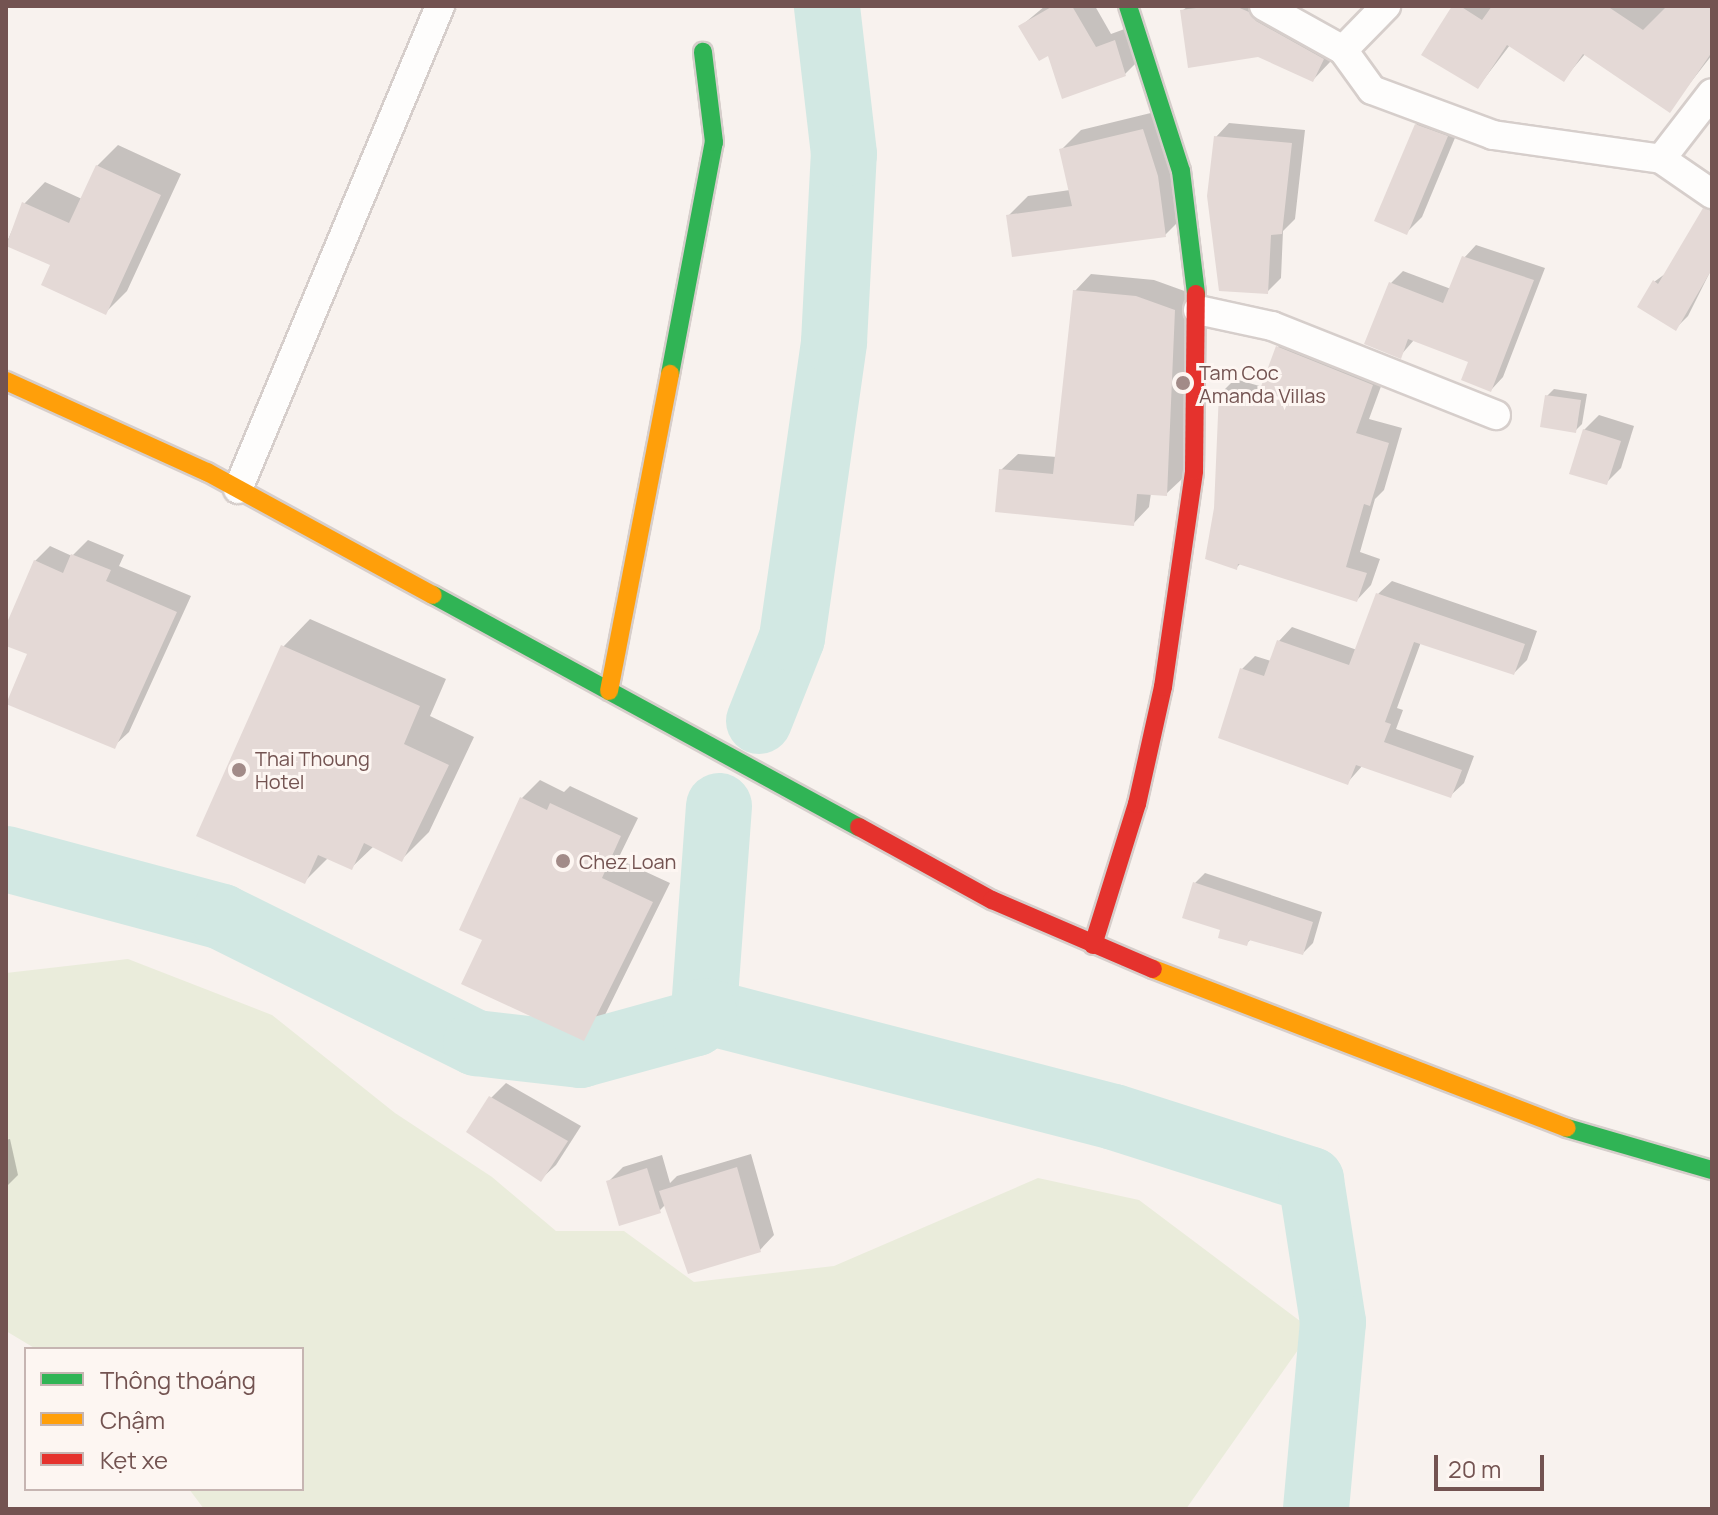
<!DOCTYPE html>
<meta charset="utf-8">
<style>
body{margin:0}
#map{position:relative;width:1718px;height:1515px;overflow:hidden;background:#f8f2ee;font-family:Manrope,sans-serif}
div>[style]{position:absolute}
.green>*{inset:0;background:#eaecdb}
.shadow>*{inset:0;background:#0003}
.river>*{height:66px;margin:-33px;padding:0 33px;transform-origin:33px;border-radius:33px;background:#d2e8e3}
.building>*{inset:0;background:#e4d9d6}
.roads{filter:drop-shadow(2px 0 #d6cecb) drop-shadow(-2px 0 #d6cecb) drop-shadow(0 2px #d6cecb) drop-shadow(0 -2px #d6cecb)}
.street>*{height:28px;margin:-14px;padding:0 14px;transform-origin:14px;border-radius:14px;background:#fefdfc}
.fast>*{height:18px;margin:-9px;padding:0 9px;transform-origin:9px;border-radius:9px;background:#30b455}
.slow>*{height:18px;margin:-9px;padding:0 9px;transform-origin:9px;border-radius:9px;background:#ff9f0a}
.jam>*{height:18px;margin:-9px;padding:0 9px;transform-origin:9px;border-radius:9px;background:#e5322d}
.dots>*{width:22px;height:22px;translate:-50% -50%;box-sizing:border-box;border:4px solid #fdf6f2;border-radius:50%}
span{translate:-50% -50%;white-space:nowrap;text-align:center;line-height:1.15;-webkit-text-stroke:6px #fdf6f2;paint-order:stroke}
.poi-label{font-size:20px;color:#735351}
.left{translate:0 -50%;text-align:left}
.frame{position:absolute;inset:0;border:8px solid #735351;pointer-events:none}
.legend{position:absolute;left:24px;top:1347px;width:280px;height:144px;box-sizing:border-box;background:#fdf6f2;border:2px solid #c6b5b2;margin:0;padding:10px 14px;list-style:none;font-size:24px;color:#735351}
.legend li{display:flex;align-items:center;gap:16px;height:40px}
.legend b{width:40px;border:2px solid #c6b5b2}
.scale{position:absolute;left:1434px;top:1455px;width:110px;height:36px;box-sizing:border-box;border:4px solid #735351;border-top:0;padding-left:10px;font-size:24px;line-height:28px;white-space:nowrap;color:#735351;-webkit-text-stroke:6px #fdf6f2;paint-order:stroke}
</style>
<div id="map">
<div class="green">
<div style="clip-path:polygon(128px 959px,272px 1015px,395px 1113px,492px 1177px,556px 1231px,624px 1231px,694px 1282px,834px 1266px,1038px 1178px,1139px 1200px,1312px 1330px,1186px 1509px,204px 1509px,189px 1489px,302px 1489px,302px 1349px,36px 1349px,6px 1331px,6px 973px)"></div>
</div>
<div class="shadow">
<div style="clip-path:polygon(1045px 6px,1095px 6px,1111px 34px,1130px 27px,1140px 59px,1125px 74px,1049px 53px,1021px 26px)"></div>
<div style="clip-path:polygon(1188px 6px,1278px 6px,1340px 41px,1330px 62px,1313px 80px,1182px 11px)"></div>
<div style="clip-path:polygon(1455px 6px,1712px 6px,1712px 55px,1669px 110px,1586px 53px,1564px 79px,1510px 45px,1478px 87px)"></div>
<div style="clip-path:polygon(1163px 110px,1185px 215px,1165px 235px,1008px 216px,1028px 196px,1070px 190px,1061px 150px,1081px 130px)"></div>
<div style="clip-path:polygon(1431px 110px,1462px 121px,1422px 217px,1407px 232px,1416px 125px)"></div>
<div style="clip-path:polygon(1229px 123px,1305px 130px,1295px 219px,1283px 231px,1281px 278px,1267px 292px,1216px 137px)"></div>
<div style="clip-path:polygon(118px 145px,181px 174px,127px 291px,106px 312px,52px 264px,6px 244px,24px 204px,45px 182px,82px 199px,97px 166px)"></div>
<div style="clip-path:polygon(1712px 202px,1712px 268px,1688px 316px,1676px 328px,1654px 282px,1669px 271px)"></div>
<div style="clip-path:polygon(1476px 245px,1545px 268px,1503px 377px,1491px 390px,1471px 361px,1414px 340px,1400px 356px,1391px 283px,1403px 271px,1451px 289px,1464px 258px)"></div>
<div style="clip-path:polygon(1091px 274px,1154px 280px,1190px 293px,1183px 478px,1166px 494px,1151px 493px,1149px 507px,1133px 524px,1001px 470px,1018px 454px,1057px 457px,1075px 291px)"></div>
<div style="clip-path:polygon(1292px 332px,1387px 370px,1369px 419px,1402px 428px,1384px 490px,1375px 499px,1360px 552px,1380px 559px,1371px 585px,1357px 600px,1241px 563px,1236px 568px,1216px 508px,1221px 393px,1235px 379px,1263px 387px,1278px 347px)"></div>
<div style="clip-path:polygon(1554px 389px,1587px 394px,1582px 424px,1575px 431px,1547px 396px)"></div>
<div style="clip-path:polygon(1599px 415px,1634px 426px,1621px 468px,1606px 483px,1584px 430px)"></div>
<div style="clip-path:polygon(88px 540px,124px 555px,119px 566px,191px 596px,129px 732px,114px 746px,30px 653px,6px 644px,6px 630px,35px 561px,50px 546px,72px 556px)"></div>
<div style="clip-path:polygon(1392px 581px,1537px 631px,1527px 660px,1514px 673px,1421px 642px,1397px 708px,1403px 710px,1396px 729px,1474px 756px,1464px 783px,1450px 796px,1363px 765px,1348px 782px,1242px 669px,1255px 656px,1271px 661px,1279px 641px,1292px 627px,1357px 650px,1378px 594px)"></div>
<div style="clip-path:polygon(310px 619px,446px 679px,430px 716px,474px 737px,429px 832px,402px 859px,374px 846px,351px 868px,328px 858px,304px 882px,283px 647px)"></div>
<div style="clip-path:polygon(540px 780px,564px 792px,570px 786px,638px 818px,618px 859px,670px 883px,602px 1021px,583px 1039px,485px 939px,521px 799px)"></div>
<div style="clip-path:polygon(1205px 873px,1322px 912px,1313px 943px,1303px 953px,1252px 938px,1246px 944px,1223px 928px,1195px 883px)"></div>
<div style="clip-path:polygon(506px 1083px,581px 1126px,556px 1165px,541px 1179px,491px 1098px)"></div>
<div style="clip-path:polygon(10px 1139px,18px 1175px,6px 1187px,6px 1140px)"></div>
<div style="clip-path:polygon(751px 1154px,774px 1235px,760px 1250px,666px 1204px,659px 1211px,608px 1182px,623px 1167px,662px 1155px,670px 1183px,677px 1176px)"></div>
</div>
<div class="river">
<div style="left:759px;top:721px;width:89px;rotate:-68.3deg"></div>
<div style="left:792px;top:638px;width:299px;rotate:-81.9deg"></div>
<div style="left:834px;top:342px;width:188px;rotate:-87deg"></div>
<div style="left:844px;top:154px;width:149px;rotate:-96.6deg"></div>
<div style="left:719px;top:806px;width:206px;rotate:94.2deg"></div>
<div style="left:704px;top:1011px;width:423px;rotate:14.5deg"></div>
<div style="left:1114px;top:1117px;width:207px;rotate:17.7deg"></div>
<div style="left:1311px;top:1180px;width:144px;rotate:81.2deg"></div>
<div style="left:1333px;top:1322px;width:188px;rotate:95.2deg"></div>
<div style="left:6px;top:859px;width:224px;rotate:15deg"></div>
<div style="left:222px;top:917px;width:284px;rotate:26.4deg"></div>
<div style="left:476px;top:1043px;width:105px;rotate:6.6deg"></div>
<div style="left:580px;top:1055px;width:120px;rotate:-15.4deg"></div>
<div style="left:696px;top:1023px;width:14px;rotate:-56deg"></div>
</div>
<div class="building">
<div style="clip-path:polygon(1053px 6px,1072px 6px,1096px 47px,1115px 40px,1126px 76px,1062px 99px,1048px 56px,1039px 61px,1018px 26px)"></div>
<div style="clip-path:polygon(1212px 6px,1235px 6px,1249px 12px,1256px 21px,1324px 59px,1313px 82px,1258px 57px,1188px 68px,1180px 10px)"></div>
<div style="clip-path:polygon(1452px 6px,1460px 6px,1482px 20px,1492px 6px,1607px 6px,1643px 30px,1667px 6px,1712px 6px,1712px 52px,1670px 113px,1583px 54px,1564px 82px,1507px 45px,1478px 89px,1421px 55px)"></div>
<div style="clip-path:polygon(1415px 124px,1448px 136px,1407px 235px,1374px 221px)"></div>
<div style="clip-path:polygon(1143px 129px,1158px 176px,1166px 237px,1012px 257px,1006px 215px,1072px 206px,1059px 149px)"></div>
<div style="clip-path:polygon(1214px 136px,1292px 143px,1282px 234px,1271px 235px,1268px 294px,1219px 291px,1207px 196px)"></div>
<div style="clip-path:polygon(96px 165px,161px 195px,106px 315px,41px 285px,50px 265px,6px 246px,22px 202px,69px 223px)"></div>
<div style="clip-path:polygon(1703px 208px,1712px 211px,1712px 269px,1676px 331px,1637px 307px,1653px 280px,1658px 284px)"></div>
<div style="clip-path:polygon(1462px 256px,1534px 280px,1491px 392px,1461px 380px,1468px 362px,1408px 339px,1401px 359px,1364px 344px,1389px 282px,1443px 303px)"></div>
<div style="clip-path:polygon(1073px 290px,1136px 296px,1175px 310px,1167px 496px,1137px 494px,1134px 526px,995px 512px,999px 469px,1053px 474px)"></div>
<div style="clip-path:polygon(1276px 346px,1373px 385px,1356px 433px,1389px 443px,1370px 506px,1364px 504px,1346px 567px,1367px 573px,1357px 602px,1238px 564px,1237px 570px,1205px 559px,1214px 508px,1219px 392px,1255px 403px)"></div>
<div style="clip-path:polygon(1545px 395px,1581px 400px,1576px 433px,1540px 427px)"></div>
<div style="clip-path:polygon(1583px 429px,1621px 441px,1607px 485px,1569px 474px)"></div>
<div style="clip-path:polygon(71px 554px,111px 570px,106px 581px,177px 612px,115px 749px,6px 704px,27px 654px,6px 646px,6px 625px,34px 560px,63px 573px)"></div>
<div style="clip-path:polygon(1376px 593px,1525px 644px,1514px 675px,1414px 642px,1385px 722px,1391px 724px,1384px 742px,1462px 770px,1451px 798px,1356px 765px,1348px 785px,1218px 738px,1240px 668px,1264px 676px,1277px 640px,1349px 665px)"></div>
<div style="clip-path:polygon(281px 645px,420px 706px,404px 744px,449px 765px,402px 862px,364px 843px,352px 870px,318px 855px,305px 884px,196px 836px)"></div>
<div style="clip-path:polygon(520px 797px,547px 810px,550px 803px,621px 836px,602px 878px,653px 902px,584px 1041px,461px 984px,482px 940px,459px 930px)"></div>
<div style="clip-path:polygon(1193px 882px,1313px 922px,1303px 955px,1249px 940px,1247px 946px,1218px 938px,1220px 930px,1182px 918px)"></div>
<div style="clip-path:polygon(489px 1096px,568px 1141px,541px 1182px,466px 1132px)"></div>
<div style="clip-path:polygon(737px 1167px,761px 1252px,688px 1274px,659px 1191px)"></div>
<div style="clip-path:polygon(647px 1168px,661px 1213px,619px 1226px,606px 1181px)"></div>
</div>
<div class="roads">
<div class="street">
<div style="left:1264px;top:6px;width:90px;rotate:29.1deg"></div>
<div style="left:1343px;top:50px;width:49px;rotate:54.1deg"></div>
<div style="left:1372px;top:90px;width:129px;rotate:20.4deg"></div>
<div style="left:1493px;top:135px;width:170px;rotate:8.1deg"></div>
<div style="left:1661px;top:159px;width:62px;rotate:34.5deg"></div>
<div style="left:1343px;top:50px;width:62px;rotate:-45.7deg"></div>
<div style="left:1661px;top:159px;width:83px;rotate:-52.3deg"></div>
<div style="left:1198px;top:310px;width:76px;rotate:12.2deg"></div>
<div style="left:1272px;top:326px;width:241px;rotate:21.7deg"></div>
<div style="left:238px;top:489px;width:524px;rotate:-67.3deg"></div>
</div>
<div class="fast">
<div style="left:1128px;top:6px;width:173px;rotate:72.2deg"></div>
<div style="left:1181px;top:171px;width:124px;rotate:83deg"></div>
<div style="left:670px;top:374px;width:236px;rotate:-79.3deg"></div>
<div style="left:714px;top:142px;width:91px;rotate:-97deg"></div>
<div style="left:433px;top:595px;width:485px;rotate:28.6deg"></div>
<div style="left:1567px;top:1128px;width:151px;rotate:16.2deg"></div>
</div>
<div class="slow">
<div style="left:6px;top:381px;width:221px;rotate:24.4deg"></div>
<div style="left:207px;top:472px;width:257px;rotate:28.6deg"></div>
<div style="left:609px;top:691px;width:323px;rotate:-79.1deg"></div>
<div style="left:1153px;top:969px;width:443px;rotate:21deg"></div>
</div>
<div class="jam">
<div style="left:859px;top:827px;width:152px;rotate:28.8deg"></div>
<div style="left:992px;top:900px;width:175px;rotate:23.2deg"></div>
<div style="left:1093px;top:945px;width:148px;rotate:-72.7deg"></div>
<div style="left:1137px;top:804px;width:120px;rotate:-77.5deg"></div>
<div style="left:1163px;top:687px;width:218px;rotate:-81.8deg"></div>
<div style="left:1194px;top:471px;width:177px;rotate:-89.4deg"></div>
</div>
</div>
<div class="dots">
<div style="left:1183px;top:383px;background:#a28b88"></div>
<div style="left:239px;top:770px;background:#a28b88"></div>
<div style="left:563px;top:861px;background:#a28b88"></div>
</div>
<div class="poi-label">
<span class="left" style="left:1199px;top:384px">Tam Coc<br>Amanda Villas</span>
<span class="left" style="left:255px;top:770px">Thai Thoung<br>Hotel</span>
<span class="left" style="left:579px;top:861px">Chez Loan</span>
</div>
<div class="frame"></div>
<ul class="legend">
<li><b style="height:10px;background:#30b455"></b>Thông thoáng</li>
<li><b style="height:10px;background:#ff9f0a"></b>Chậm</li>
<li><b style="height:10px;background:#e5322d"></b>Kẹt xe</li>
</ul>
<div class="scale">20 m</div>
</div>
